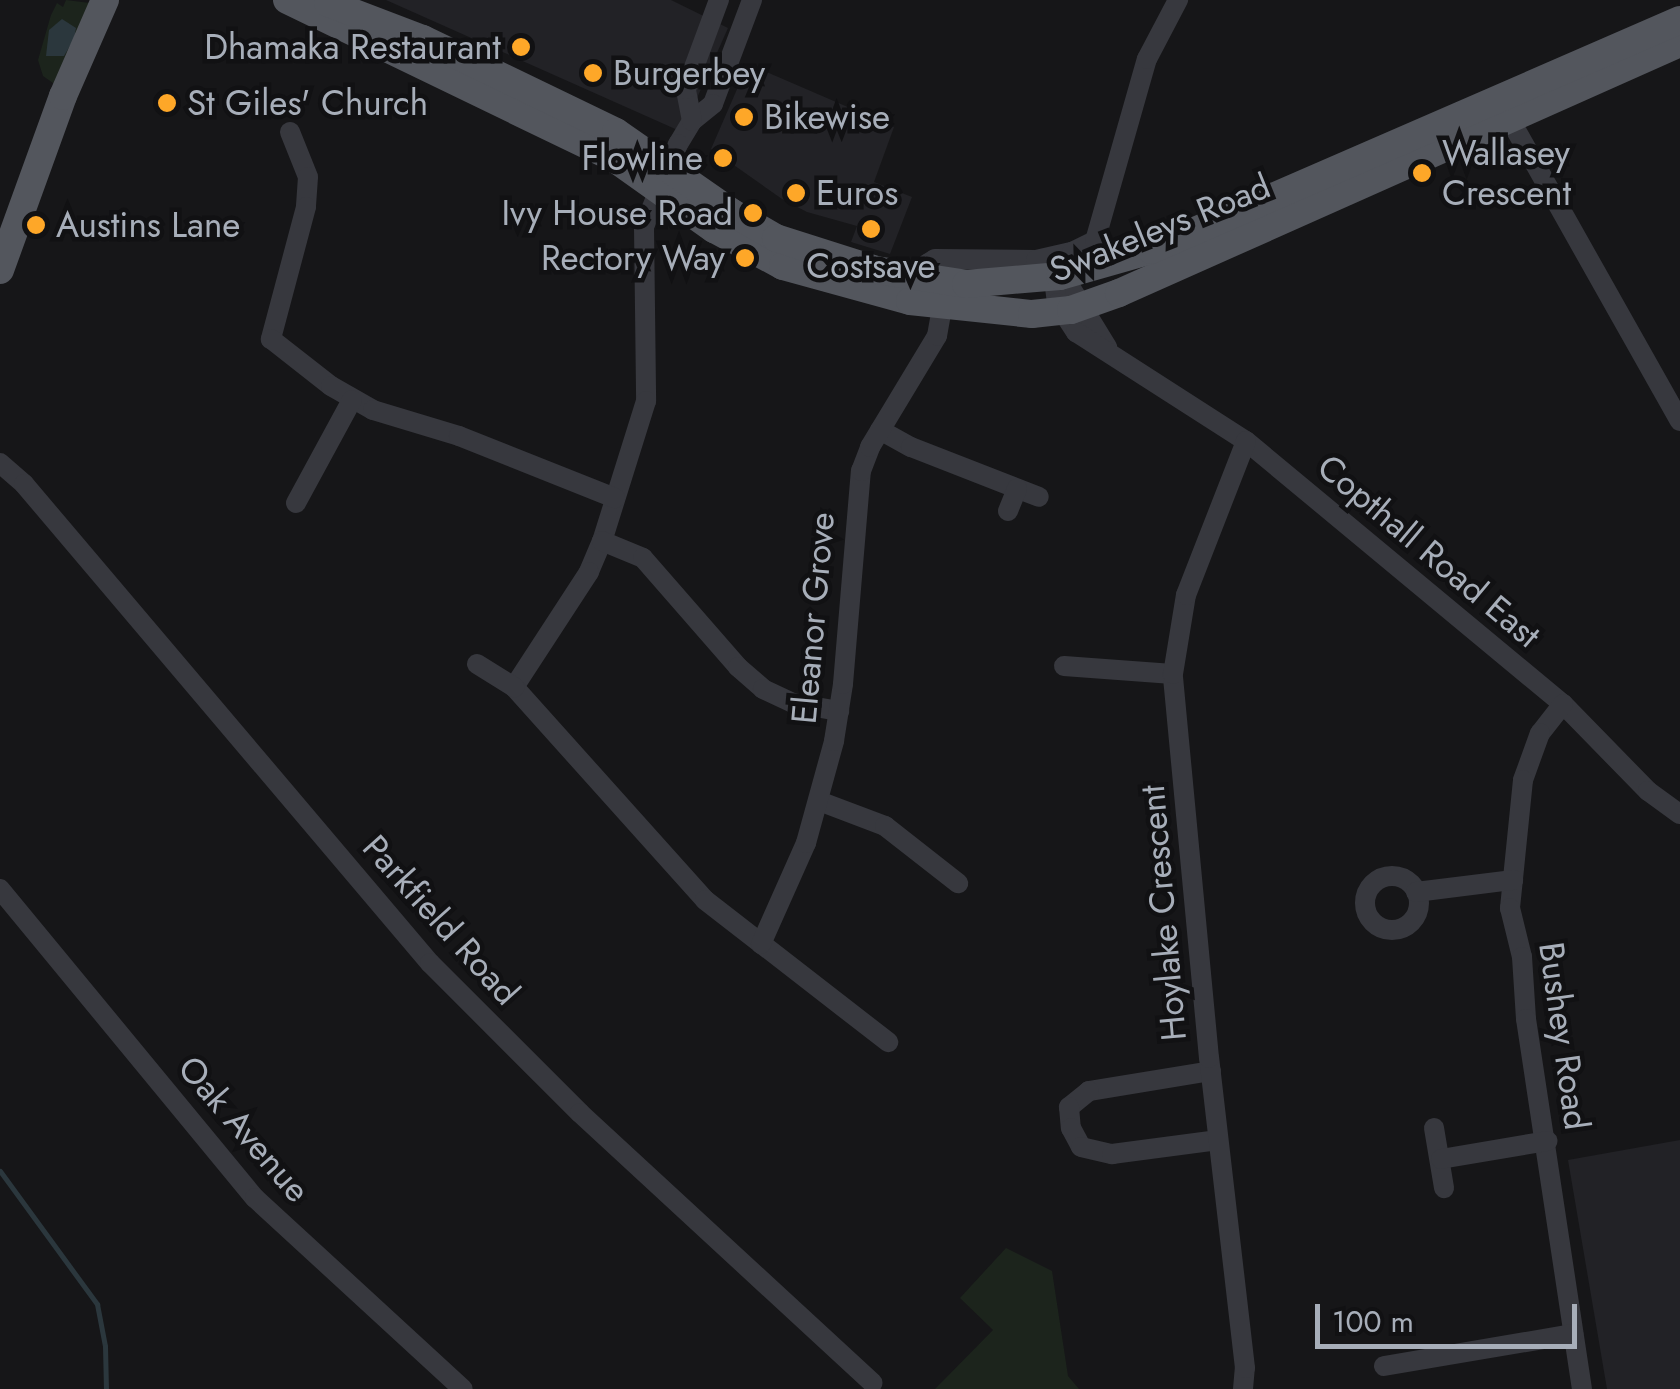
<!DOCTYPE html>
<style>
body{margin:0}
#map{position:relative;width:1680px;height:1389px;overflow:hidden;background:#161618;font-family:Jost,sans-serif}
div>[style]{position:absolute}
.built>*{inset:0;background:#222226}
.green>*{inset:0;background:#1c241c}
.water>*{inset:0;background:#2b373d}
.stream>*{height:5px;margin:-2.5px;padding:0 2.5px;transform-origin:2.5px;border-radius:2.5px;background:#2b373d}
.minor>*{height:20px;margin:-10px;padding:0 10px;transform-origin:10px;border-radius:10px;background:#37383e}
.minor>.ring{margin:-10px;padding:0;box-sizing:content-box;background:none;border:20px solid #37383e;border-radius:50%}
.major>*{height:28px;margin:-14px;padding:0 14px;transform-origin:14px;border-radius:14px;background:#53565d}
.dots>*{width:28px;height:28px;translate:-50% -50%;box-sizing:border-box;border:5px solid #111113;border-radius:50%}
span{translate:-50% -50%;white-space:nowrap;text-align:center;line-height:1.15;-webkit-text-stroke:9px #111113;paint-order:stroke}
.poi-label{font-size:35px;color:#a7aeb9}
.right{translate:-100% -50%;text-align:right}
.left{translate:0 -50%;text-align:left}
.street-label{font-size:35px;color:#a7aeb9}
.scale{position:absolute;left:1315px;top:1304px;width:262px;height:45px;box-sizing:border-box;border:5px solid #a7aeb9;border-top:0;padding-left:12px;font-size:30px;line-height:35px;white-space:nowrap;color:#a7aeb9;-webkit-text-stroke:8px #111113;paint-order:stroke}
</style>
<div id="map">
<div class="built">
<div style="clip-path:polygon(386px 0,671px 0,728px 28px,682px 132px)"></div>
<div style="clip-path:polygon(748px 64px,894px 127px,874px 182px,912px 197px,890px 254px,851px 242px,857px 226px,807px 212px,782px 199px,711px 149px)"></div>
<div style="clip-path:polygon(1680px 1140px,1680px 1389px,1607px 1389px,1568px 1160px)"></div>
</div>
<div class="green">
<div style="clip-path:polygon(66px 0,90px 3px,59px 83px,53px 83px,43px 76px,38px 60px,51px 15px,57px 3px,63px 7px)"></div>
<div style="clip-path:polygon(1006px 1248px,1052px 1271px,1068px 1376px,1079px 1389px,935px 1389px,993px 1330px,960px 1298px)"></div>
</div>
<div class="water">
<div style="clip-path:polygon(62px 19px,76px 28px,74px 39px,64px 56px,46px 56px,49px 30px)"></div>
</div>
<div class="stream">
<div style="left:0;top:1171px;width:165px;rotate:53.9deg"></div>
<div style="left:97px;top:1304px;width:43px;rotate:79.2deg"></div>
<div style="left:105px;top:1346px;width:43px;rotate:88.7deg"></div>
</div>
<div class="minor">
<div style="left:752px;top:0;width:111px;rotate:110.6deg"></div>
<div style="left:713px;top:104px;width:27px;rotate:141deg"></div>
<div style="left:692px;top:121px;width:27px;rotate:121deg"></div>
<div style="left:678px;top:144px;width:90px;rotate:112.3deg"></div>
<div style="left:644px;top:227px;width:174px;rotate:89.3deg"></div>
<div style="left:646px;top:401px;width:147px;rotate:107.4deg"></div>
<div style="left:602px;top:541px;width:34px;rotate:113deg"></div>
<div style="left:589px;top:572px;width:137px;rotate:123.1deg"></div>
<div style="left:514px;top:687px;width:286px;rotate:48.1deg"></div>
<div style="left:705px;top:900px;width:232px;rotate:37.8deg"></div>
<div style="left:1504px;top:109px;width:358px;rotate:60.6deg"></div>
<div style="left:692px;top:121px;width:33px;rotate:-101deg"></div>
<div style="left:686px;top:89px;width:95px;rotate:-69.7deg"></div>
<div style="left:290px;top:132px;width:48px;rotate:68.2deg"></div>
<div style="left:308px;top:177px;width:30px;rotate:94deg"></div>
<div style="left:306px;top:207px;width:137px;rotate:104.9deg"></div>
<div style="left:271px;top:339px;width:76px;rotate:38.1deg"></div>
<div style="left:331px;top:386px;width:48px;rotate:29.7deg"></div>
<div style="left:373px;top:410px;width:90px;rotate:16.8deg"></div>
<div style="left:459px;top:436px;width:168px;rotate:21.7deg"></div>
<div style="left:1058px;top:267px;width:94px;rotate:58.5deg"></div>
<div style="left:1060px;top:276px;width:12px;rotate:114deg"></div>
<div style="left:1055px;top:287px;width:16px;rotate:83deg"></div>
<div style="left:1057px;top:303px;width:35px;rotate:57deg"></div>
<div style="left:1076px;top:332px;width:202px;rotate:32.7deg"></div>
<div style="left:1246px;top:441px;width:412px;rotate:39.7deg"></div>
<div style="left:1563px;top:704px;width:122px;rotate:45.7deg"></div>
<div style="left:1648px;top:791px;width:39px;rotate:36deg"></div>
<div style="left:925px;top:280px;width:16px;rotate:-83deg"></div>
<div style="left:927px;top:264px;width:9px;rotate:-32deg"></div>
<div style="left:935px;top:259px;width:101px;rotate:0.6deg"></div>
<div style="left:1036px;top:260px;width:37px;rotate:-13deg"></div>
<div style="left:1072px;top:252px;width:25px;rotate:-26deg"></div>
<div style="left:1095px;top:241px;width:189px;rotate:-74.1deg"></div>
<div style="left:1147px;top:59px;width:67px;rotate:-62.3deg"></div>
<div style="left:880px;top:430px;width:35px;rotate:29deg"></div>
<div style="left:911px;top:447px;width:137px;rotate:21.3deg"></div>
<div style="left:0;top:463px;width:32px;rotate:41deg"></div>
<div style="left:24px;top:484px;width:628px;rotate:49.72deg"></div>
<div style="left:430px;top:963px;width:212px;rotate:45deg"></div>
<div style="left:580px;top:1113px;width:398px;rotate:42.7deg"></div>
<div style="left:296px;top:503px;width:117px;rotate:-61.5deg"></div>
<div style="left:1008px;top:511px;width:24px;rotate:-68deg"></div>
<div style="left:602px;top:541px;width:44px;rotate:22.5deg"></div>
<div style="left:643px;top:558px;width:145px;rotate:48.9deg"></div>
<div style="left:738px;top:667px;width:33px;rotate:41deg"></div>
<div style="left:763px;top:689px;width:33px;rotate:25deg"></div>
<div style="left:793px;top:703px;width:47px;rotate:9.9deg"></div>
<div style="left:477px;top:664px;width:44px;rotate:31.9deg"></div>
<div style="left:1064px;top:666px;width:109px;rotate:4.2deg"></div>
<div style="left:1563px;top:704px;width:37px;rotate:128deg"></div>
<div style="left:1540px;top:733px;width:50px;rotate:109.9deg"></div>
<div style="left:1523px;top:780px;width:129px;rotate:95.8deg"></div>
<div style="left:1510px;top:908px;width:50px;rotate:76.2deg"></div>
<div style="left:1522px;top:957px;width:62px;rotate:86.3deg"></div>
<div style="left:1526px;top:1019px;width:374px;rotate:81.4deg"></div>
<div style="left:819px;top:801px;width:71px;rotate:20.7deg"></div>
<div style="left:885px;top:826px;width:93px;rotate:38deg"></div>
<div class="ring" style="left:1365px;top:876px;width:34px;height:34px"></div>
<div style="left:0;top:889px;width:401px;rotate:50.5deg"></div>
<div style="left:255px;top:1198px;width:282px;rotate:42.6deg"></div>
<div style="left:1416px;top:892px;width:98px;rotate:-7.1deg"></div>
<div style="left:761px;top:944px;width:111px;rotate:-66deg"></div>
<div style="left:806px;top:843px;width:106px;rotate:-74.6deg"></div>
<div style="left:834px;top:741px;width:58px;rotate:-81deg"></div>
<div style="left:843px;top:684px;width:214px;rotate:-85.2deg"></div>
<div style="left:861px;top:471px;width:26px;rotate:-69deg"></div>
<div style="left:870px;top:447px;width:130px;rotate:-58.9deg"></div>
<div style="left:937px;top:336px;width:29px;rotate:-80deg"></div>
<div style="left:1211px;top:1071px;width:124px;rotate:170.7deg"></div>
<div style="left:1089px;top:1091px;width:26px;rotate:141deg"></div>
<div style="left:1069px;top:1107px;width:21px;rotate:85deg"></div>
<div style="left:1071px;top:1128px;width:21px;rotate:62deg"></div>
<div style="left:1081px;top:1147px;width:32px;rotate:13deg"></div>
<div style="left:1112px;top:1154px;width:107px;rotate:-7.5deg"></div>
<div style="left:1434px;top:1128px;width:61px;rotate:80.5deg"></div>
<div style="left:1441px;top:1159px;width:108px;rotate:-9.6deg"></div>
<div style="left:1384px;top:1366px;width:192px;rotate:-9.6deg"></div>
<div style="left:1243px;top:1389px;width:21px;rotate:-85deg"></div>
<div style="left:1245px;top:1368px;width:312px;rotate:-96.6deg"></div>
<div style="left:1209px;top:1058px;width:386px;rotate:-95.4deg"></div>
<div style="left:1173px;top:674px;width:80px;rotate:-80.7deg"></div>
<div style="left:1186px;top:595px;width:165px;rotate:-68.7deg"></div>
</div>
<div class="major">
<div style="left:287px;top:0;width:363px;rotate:25.8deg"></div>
<div style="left:614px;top:158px;width:123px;rotate:35.4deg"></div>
<div style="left:714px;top:229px;width:78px;rotate:28.2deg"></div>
<div style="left:783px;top:266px;width:132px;rotate:15.4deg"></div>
<div style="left:910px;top:301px;width:123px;rotate:6.1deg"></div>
<div style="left:1032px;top:314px;width:39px;rotate:-6deg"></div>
<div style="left:1071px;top:310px;width:51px;rotate:-19.5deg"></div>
<div style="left:1119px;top:293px;width:614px;rotate:-24.02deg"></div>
<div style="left:328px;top:3px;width:102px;rotate:20.8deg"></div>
<div style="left:423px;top:39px;width:214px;rotate:25.7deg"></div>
<div style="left:616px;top:132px;width:140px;rotate:34.8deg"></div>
<div style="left:731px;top:212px;width:52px;rotate:30deg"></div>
<div style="left:776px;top:238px;width:105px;rotate:17.7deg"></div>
<div style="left:876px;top:270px;width:91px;rotate:8.8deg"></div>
<div style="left:966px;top:284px;width:94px;rotate:-4.9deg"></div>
<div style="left:1060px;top:276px;width:95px;rotate:-15.9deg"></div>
<div style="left:1151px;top:250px;width:577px;rotate:-23.5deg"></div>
<div style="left:0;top:270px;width:185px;rotate:-70.1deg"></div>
<div style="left:63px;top:96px;width:105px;rotate:-66.4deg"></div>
</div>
<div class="dots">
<div style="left:521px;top:47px;background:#fea728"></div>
<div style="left:593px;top:73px;background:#fea728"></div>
<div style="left:167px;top:103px;background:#fea728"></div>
<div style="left:744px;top:117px;background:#fea728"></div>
<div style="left:723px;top:158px;background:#fea728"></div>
<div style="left:1422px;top:173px;background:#fea728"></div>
<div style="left:796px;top:193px;background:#fea728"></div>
<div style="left:753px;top:213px;background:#fea728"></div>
<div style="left:36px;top:225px;background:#fea728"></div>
<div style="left:871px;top:229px;background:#fea728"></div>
<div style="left:745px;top:258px;background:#fea728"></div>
</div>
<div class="poi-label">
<span class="right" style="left:501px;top:47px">Dhamaka Restaurant</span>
<span class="left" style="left:613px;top:73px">Burgerbey</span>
<span class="left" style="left:187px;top:103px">St Giles' Church</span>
<span class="left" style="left:764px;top:117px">Bikewise</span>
<span class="left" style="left:1442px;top:173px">Wallasey<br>Crescent</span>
<span class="right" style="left:703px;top:158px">Flowline</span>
<span class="left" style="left:816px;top:193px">Euros</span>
<span class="right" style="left:733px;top:213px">Ivy House Road</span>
<span class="left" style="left:56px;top:225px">Austins Lane</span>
<span class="right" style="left:725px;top:258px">Rectory Way</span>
<span style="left:871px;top:266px">Costsave</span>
</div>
<div class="street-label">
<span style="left:1160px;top:228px;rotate:-22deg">Swakeleys Road</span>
<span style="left:1429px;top:551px;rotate:40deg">Copthall Road East</span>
<span style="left:813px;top:618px;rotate:-85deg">Eleanor Grove</span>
<span style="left:1163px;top:913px;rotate:-95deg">Hoylake Crescent</span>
<span style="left:441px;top:920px;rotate:48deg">Parkfield Road</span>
<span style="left:1564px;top:1036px;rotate:82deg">Bushey Road</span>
<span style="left:244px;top:1129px;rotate:49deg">Oak Avenue</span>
</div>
<div class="scale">100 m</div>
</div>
